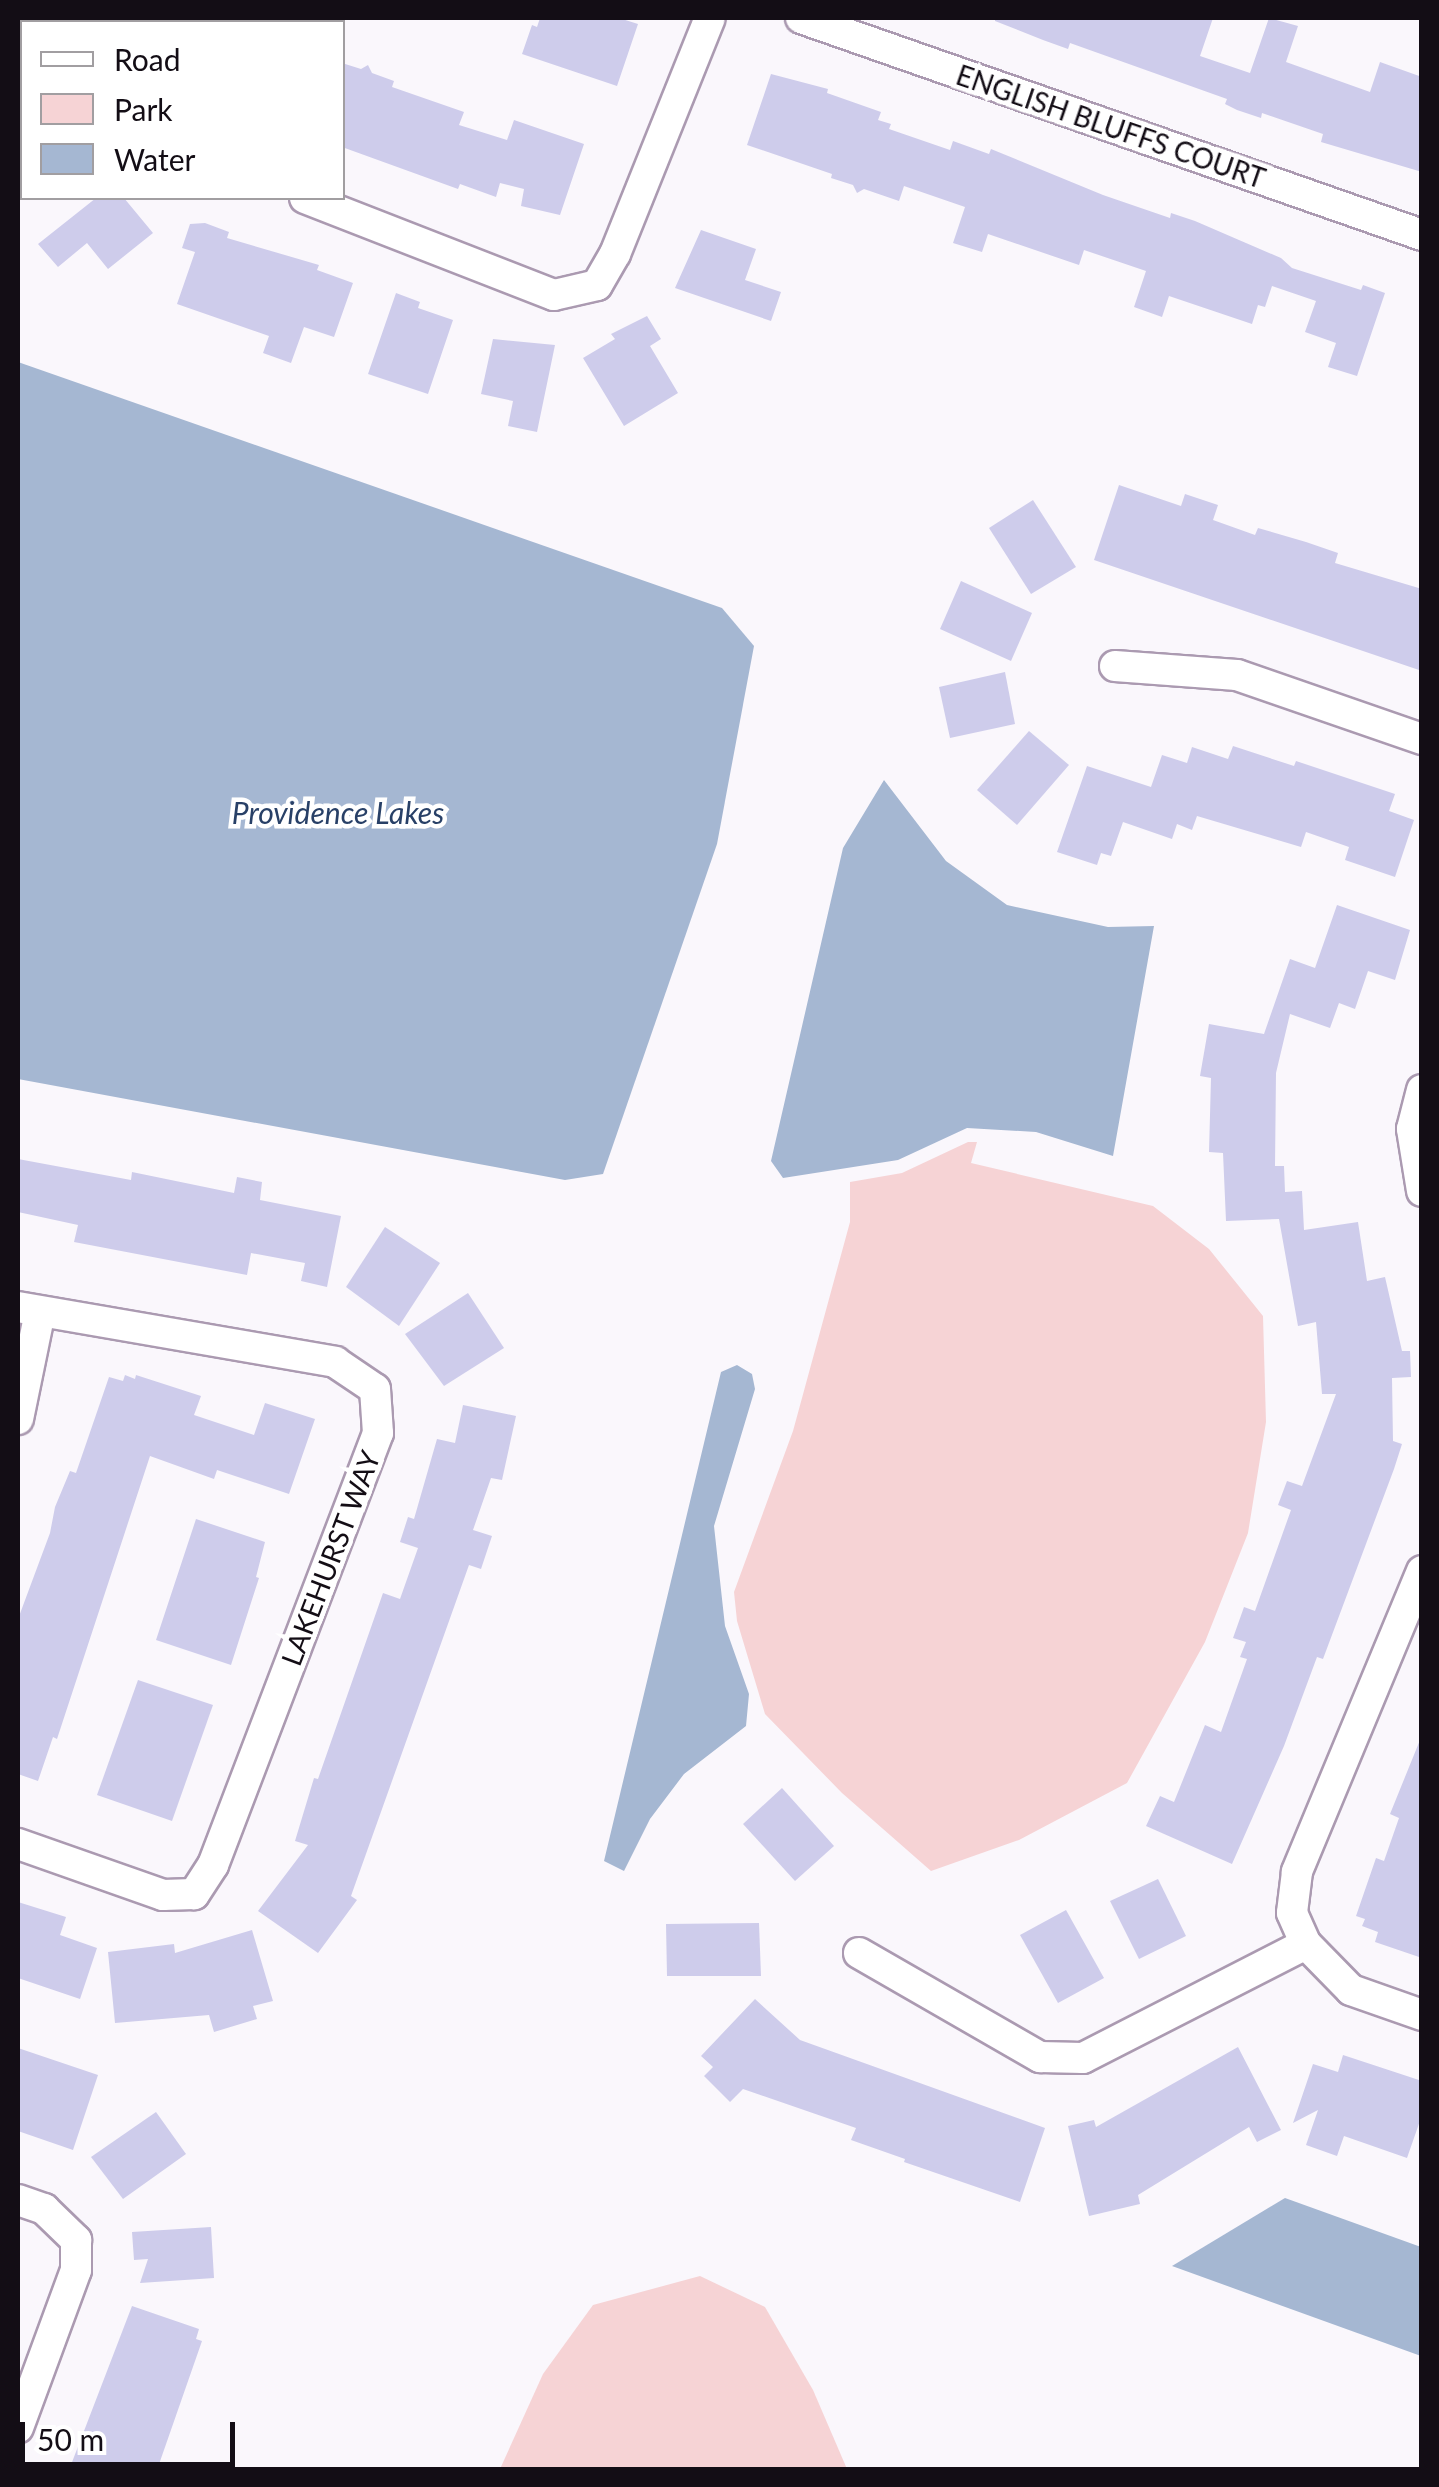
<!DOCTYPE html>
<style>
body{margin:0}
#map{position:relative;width:1439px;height:2487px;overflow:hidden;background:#faf7fc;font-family:Lato,sans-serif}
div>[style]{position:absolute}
.green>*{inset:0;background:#f6d3d5}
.water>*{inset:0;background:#a5b7d2}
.building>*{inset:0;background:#cecceb}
.roads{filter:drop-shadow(2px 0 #ab9ab1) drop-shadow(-2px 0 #ab9ab1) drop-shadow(0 2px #ab9ab1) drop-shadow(0 -2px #ab9ab1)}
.minor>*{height:30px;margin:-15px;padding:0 15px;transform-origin:15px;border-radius:15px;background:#fff}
span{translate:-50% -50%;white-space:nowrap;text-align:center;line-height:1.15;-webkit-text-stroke:9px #fff;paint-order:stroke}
.street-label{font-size:28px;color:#130d15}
.water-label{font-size:30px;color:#284067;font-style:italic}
.frame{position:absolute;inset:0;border:20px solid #130d15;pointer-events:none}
.legend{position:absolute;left:20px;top:20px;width:325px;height:180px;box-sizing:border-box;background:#fff;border:2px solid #a19ea1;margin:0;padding:12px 18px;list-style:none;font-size:30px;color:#130d15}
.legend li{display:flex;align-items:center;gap:20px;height:50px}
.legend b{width:50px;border:2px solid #a19ea1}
.scale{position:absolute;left:20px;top:2422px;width:215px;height:45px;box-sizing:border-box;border:5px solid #130d15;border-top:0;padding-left:12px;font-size:30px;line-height:35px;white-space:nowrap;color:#130d15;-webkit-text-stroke:8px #fff;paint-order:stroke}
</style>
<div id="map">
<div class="green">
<div style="clip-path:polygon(968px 1142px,977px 1142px,971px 1163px,1153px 1206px,1209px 1249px,1263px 1316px,1266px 1422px,1248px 1533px,1205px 1642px,1127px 1783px,1019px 1840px,931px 1871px,842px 1793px,765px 1714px,737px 1621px,734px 1592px,793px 1431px,850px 1222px,850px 1182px,902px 1173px)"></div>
<div style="clip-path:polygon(700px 2276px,765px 2307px,813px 2390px,847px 2469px,500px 2469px,543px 2374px,593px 2305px)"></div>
</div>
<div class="water">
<div style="clip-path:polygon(18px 362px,722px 608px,754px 646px,717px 844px,603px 1174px,565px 1180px,18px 1079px)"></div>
<div style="clip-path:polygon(884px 780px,946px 861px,1007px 905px,1108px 927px,1154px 926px,1113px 1156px,1036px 1132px,967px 1128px,898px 1160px,783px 1178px,771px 1161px,843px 848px)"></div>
<div style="clip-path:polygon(737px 1365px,752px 1374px,755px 1389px,714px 1526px,725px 1626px,749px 1694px,746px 1726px,684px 1774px,650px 1819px,624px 1871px,604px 1861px,721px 1372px)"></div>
<div style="clip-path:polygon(1285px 2198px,1421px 2247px,1421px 2356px,1172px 2266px)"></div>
</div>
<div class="building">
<div style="clip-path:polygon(540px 18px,619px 18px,638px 24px,617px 86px,522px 54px,532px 25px,537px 27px)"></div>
<div style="clip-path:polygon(995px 18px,1213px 18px,1200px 56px,1250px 73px,1269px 18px,1298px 26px,1286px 62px,1370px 92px,1380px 62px,1422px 77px,1422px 172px,1321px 142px,1323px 134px,1262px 113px,1261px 118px,1237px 110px,1225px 104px,1227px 99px,1070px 43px,1068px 49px,1043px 40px,995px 21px)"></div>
<div style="clip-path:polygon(342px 63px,361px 69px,368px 65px,372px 73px,394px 81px,392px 87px,464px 112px,459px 125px,507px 140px,514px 120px,584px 144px,560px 215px,521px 206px,524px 189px,500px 183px,496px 197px,460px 184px,458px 189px,342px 147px)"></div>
<div style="clip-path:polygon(771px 74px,828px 89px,827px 93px,881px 112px,878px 120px,891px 124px,889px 129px,950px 150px,953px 141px,989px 154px,991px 149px,1103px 195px,1170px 218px,1171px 213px,1195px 221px,1281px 258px,1292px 268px,1361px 290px,1363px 285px,1385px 293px,1357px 376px,1328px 367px,1336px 343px,1305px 332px,1316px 301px,1272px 286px,1265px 307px,1258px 305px,1252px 324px,1169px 296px,1162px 317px,1134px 307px,1146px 271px,1084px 250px,1079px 265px,988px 234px,982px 252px,953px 243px,965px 207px,904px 186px,899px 201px,864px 189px,857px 193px,853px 185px,831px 178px,832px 174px,747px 145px)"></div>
<div style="clip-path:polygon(96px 198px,124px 198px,153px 233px,108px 269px,87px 243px,58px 267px,38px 244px)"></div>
<div style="clip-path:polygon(205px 223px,229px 232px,227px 238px,319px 265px,317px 270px,353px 283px,334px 337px,304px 327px,291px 363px,263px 353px,269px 336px,177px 304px,195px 252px,182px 248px,190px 224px)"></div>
<div style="clip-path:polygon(701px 230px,756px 249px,745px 280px,781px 292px,771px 321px,675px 288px)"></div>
<div style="clip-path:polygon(396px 293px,420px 302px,418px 308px,453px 320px,428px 394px,368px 374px)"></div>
<div style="clip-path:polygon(647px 316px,661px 339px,650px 346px,678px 393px,624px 426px,583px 358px,615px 339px,611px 334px)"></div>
<div style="clip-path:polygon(493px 339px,555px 345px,537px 432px,508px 426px,513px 401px,481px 394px)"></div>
<div style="clip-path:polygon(1119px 485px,1181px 506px,1185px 494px,1218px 505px,1213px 520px,1255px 535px,1258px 528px,1306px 542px,1338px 553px,1335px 563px,1422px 589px,1422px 671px,1094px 560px)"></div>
<div style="clip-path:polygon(1033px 500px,1076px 567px,1031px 594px,989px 528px)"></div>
<div style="clip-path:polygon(961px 581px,1032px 613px,1011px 661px,940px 629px)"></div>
<div style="clip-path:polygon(1005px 672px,1015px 724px,950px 738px,939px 687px)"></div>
<div style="clip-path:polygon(1029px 731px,1069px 765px,1017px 825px,977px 790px)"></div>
<div style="clip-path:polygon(1233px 746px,1294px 766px,1296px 761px,1395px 794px,1389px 811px,1414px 820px,1395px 877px,1345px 860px,1349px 847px,1306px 832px,1301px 847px,1197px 816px,1192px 830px,1177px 824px,1172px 839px,1123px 822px,1111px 856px,1101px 853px,1097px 865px,1057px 852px,1087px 766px,1151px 787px,1162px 755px,1187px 763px,1192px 747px,1228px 759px)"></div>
<div style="clip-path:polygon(1337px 905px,1410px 930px,1395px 980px,1368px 971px,1355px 1009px,1339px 1003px,1330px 1028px,1290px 1014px,1276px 1073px,1275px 1166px,1284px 1166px,1285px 1192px,1302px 1191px,1304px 1230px,1358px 1222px,1367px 1281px,1385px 1277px,1402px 1351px,1410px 1351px,1411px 1377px,1392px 1378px,1393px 1441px,1402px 1444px,1394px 1469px,1323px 1659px,1317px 1657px,1284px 1746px,1232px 1864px,1146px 1826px,1160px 1796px,1174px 1802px,1205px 1725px,1221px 1732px,1247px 1659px,1240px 1657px,1246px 1642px,1233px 1638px,1244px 1607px,1255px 1611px,1291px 1510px,1278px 1505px,1287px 1481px,1302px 1486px,1336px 1394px,1322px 1394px,1316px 1322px,1298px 1326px,1279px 1219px,1226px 1221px,1223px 1153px,1209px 1152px,1211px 1078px,1200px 1076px,1209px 1024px,1264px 1034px,1290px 959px,1315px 968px)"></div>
<div style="clip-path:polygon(18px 1159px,131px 1180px,132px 1172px,234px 1193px,237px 1177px,262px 1182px,260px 1200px,341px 1216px,327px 1287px,301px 1281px,305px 1263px,251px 1253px,247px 1275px,74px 1242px,78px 1225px,18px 1212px)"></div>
<div style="clip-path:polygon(385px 1227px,440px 1263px,399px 1326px,346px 1287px)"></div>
<div style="clip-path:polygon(468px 1293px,504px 1348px,444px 1386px,405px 1334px)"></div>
<div style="clip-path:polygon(125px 1375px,135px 1379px,136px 1375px,201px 1396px,194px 1415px,254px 1435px,265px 1403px,315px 1419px,289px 1494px,217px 1470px,214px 1479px,150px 1456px,57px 1739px,53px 1737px,38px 1781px,18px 1774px,18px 1619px,50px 1533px,55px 1507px,70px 1471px,76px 1473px,109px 1377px,123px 1381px)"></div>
<div style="clip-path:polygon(463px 1405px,516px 1416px,502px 1480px,491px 1478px,473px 1530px,492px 1536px,481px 1569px,469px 1565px,351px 1896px,357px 1900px,318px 1953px,258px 1911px,308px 1845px,295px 1841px,314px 1778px,318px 1779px,383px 1593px,400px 1599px,418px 1548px,400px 1542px,408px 1517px,414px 1519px,437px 1439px,455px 1443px)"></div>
<div style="clip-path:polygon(196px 1519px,265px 1542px,256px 1577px,259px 1578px,231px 1665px,156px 1640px)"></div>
<div style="clip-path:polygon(138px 1680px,213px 1705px,172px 1821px,97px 1795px)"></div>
<div style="clip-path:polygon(1420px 1740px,1422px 1740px,1422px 1958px,1375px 1942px,1378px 1932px,1362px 1926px,1365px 1919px,1356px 1916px,1376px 1858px,1384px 1861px,1399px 1818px,1390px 1814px)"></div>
<div style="clip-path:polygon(782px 1788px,834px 1846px,795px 1881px,743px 1824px)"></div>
<div style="clip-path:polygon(1158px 1879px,1186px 1936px,1139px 1959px,1110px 1901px)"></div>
<div style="clip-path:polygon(18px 1902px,66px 1917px,60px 1935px,97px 1948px,80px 1999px,18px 1978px)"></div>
<div style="clip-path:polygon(1066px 1910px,1104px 1978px,1058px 2003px,1020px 1935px)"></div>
<div style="clip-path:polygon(759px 1923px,761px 1976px,667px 1976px,666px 1924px)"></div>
<div style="clip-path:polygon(252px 1930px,273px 2001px,253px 2006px,257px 2019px,214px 2032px,209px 2015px,115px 2023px,108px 1952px,174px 1944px,175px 1953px)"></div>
<div style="clip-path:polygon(755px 1999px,800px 2040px,1045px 2128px,1020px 2202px,904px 2162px,905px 2159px,851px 2140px,856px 2128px,743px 2089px,730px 2102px,704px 2076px,713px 2067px,701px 2056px)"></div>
<div style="clip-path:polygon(1238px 2047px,1281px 2130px,1257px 2142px,1249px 2127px,1138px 2195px,1140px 2204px,1089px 2216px,1068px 2126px,1094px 2120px,1096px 2127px)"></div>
<div style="clip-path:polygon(18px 2048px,98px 2075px,73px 2150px,18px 2131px)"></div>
<div style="clip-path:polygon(1343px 2055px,1422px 2081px,1422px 2115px,1407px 2158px,1344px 2136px,1337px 2156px,1306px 2145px,1318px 2110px,1293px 2123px,1313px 2064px,1338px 2072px)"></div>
<div style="clip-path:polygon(156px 2112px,186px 2154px,123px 2199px,91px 2157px)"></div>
<div style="clip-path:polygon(211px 2227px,214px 2278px,140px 2283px,148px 2259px,134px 2260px,132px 2232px)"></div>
<div style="clip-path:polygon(132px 2306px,199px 2329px,196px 2339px,202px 2341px,157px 2470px,69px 2470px)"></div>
</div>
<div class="roads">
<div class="minor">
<div style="left:801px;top:18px;width:658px;rotate:19.26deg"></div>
<div style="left:155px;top:22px;width:4px;rotate:-63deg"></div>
<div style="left:305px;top:198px;width:267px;rotate:21.3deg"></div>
<div style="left:554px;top:295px;width:44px;rotate:-13.1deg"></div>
<div style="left:597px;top:285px;width:36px;rotate:-60deg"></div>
<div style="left:615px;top:254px;width:254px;rotate:-68.1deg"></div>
<div style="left:1115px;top:666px;width:122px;rotate:4.2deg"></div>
<div style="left:1237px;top:675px;width:196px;rotate:19.1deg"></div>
<div style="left:1422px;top:1090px;width:40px;rotate:104.4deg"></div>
<div style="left:1412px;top:1129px;width:63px;rotate:80.8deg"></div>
<div style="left:18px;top:1307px;width:322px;rotate:9.8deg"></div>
<div style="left:335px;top:1362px;width:48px;rotate:34deg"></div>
<div style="left:375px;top:1389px;width:44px;rotate:86.1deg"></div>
<div style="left:378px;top:1433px;width:462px;rotate:110.9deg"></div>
<div style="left:213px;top:1865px;width:35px;rotate:123deg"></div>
<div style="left:194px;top:1894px;width:31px;rotate:178deg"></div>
<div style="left:163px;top:1895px;width:154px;rotate:-160.6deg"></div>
<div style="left:18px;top:1419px;width:109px;rotate:-78.4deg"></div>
<div style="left:1422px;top:1571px;width:326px;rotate:112.6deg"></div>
<div style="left:1297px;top:1872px;width:41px;rotate:97deg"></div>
<div style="left:1292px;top:1913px;width:34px;rotate:66deg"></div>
<div style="left:1306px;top:1944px;width:64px;rotate:45.6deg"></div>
<div style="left:1351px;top:1990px;width:75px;rotate:19.4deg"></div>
<div style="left:859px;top:1953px;width:209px;rotate:29.9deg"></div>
<div style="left:1040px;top:2057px;width:43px;rotate:1.3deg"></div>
<div style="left:1083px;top:2058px;width:250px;rotate:-27.1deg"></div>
<div style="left:18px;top:2200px;width:28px;rotate:19deg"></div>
<div style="left:44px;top:2209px;width:45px;rotate:44.1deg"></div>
<div style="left:76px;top:2240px;width:30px;rotate:90deg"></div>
<div style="left:76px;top:2270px;width:168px;rotate:110.2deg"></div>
</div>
</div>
<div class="street-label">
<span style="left:1111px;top:126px;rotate:19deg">ENGLISH BLUFFS COURT</span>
<span style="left:330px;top:1558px;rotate:-69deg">LAKEHURST WAY</span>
</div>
<div class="water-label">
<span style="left:338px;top:812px">Providence Lakes</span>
</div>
<div class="frame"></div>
<ul class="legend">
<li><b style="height:12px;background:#fff"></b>Road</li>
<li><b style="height:28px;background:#f6d3d5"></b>Park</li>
<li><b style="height:28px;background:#a5b7d2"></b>Water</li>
</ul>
<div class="scale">50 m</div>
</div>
